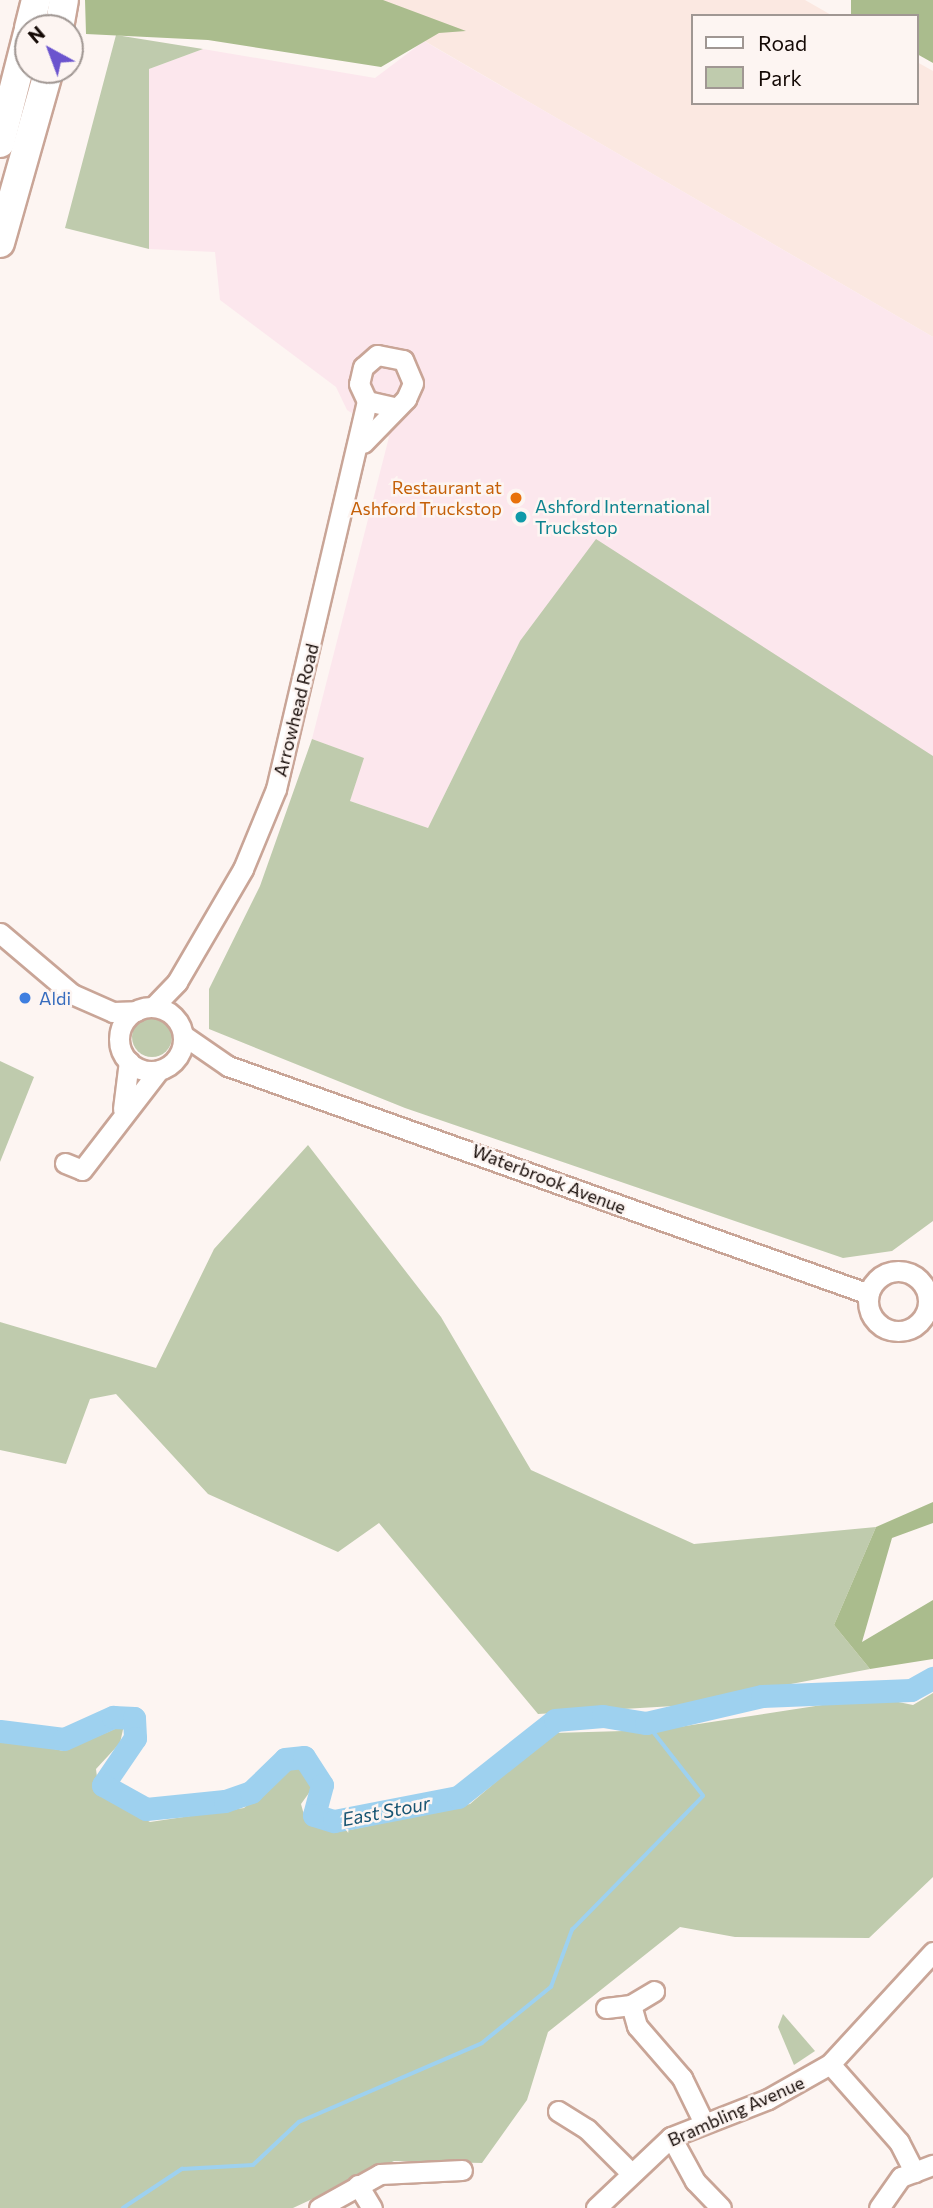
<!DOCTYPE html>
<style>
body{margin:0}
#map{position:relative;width:933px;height:2208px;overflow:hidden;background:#fdf5f2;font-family:Commissioner,sans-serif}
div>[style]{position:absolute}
.built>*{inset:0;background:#fbe8e1}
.industrial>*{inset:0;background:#fce7ed}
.green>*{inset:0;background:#bfcbad}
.round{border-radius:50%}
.forest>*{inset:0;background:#aabc8d}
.stream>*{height:3.5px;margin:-1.75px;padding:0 1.75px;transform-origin:1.75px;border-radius:1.75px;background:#9ed1ef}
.river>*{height:23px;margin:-11.5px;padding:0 11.5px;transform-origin:11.5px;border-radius:11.5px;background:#9ed1ef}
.roads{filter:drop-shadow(2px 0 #c9a597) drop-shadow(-2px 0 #c9a597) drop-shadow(0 2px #c9a597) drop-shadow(0 -2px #c9a597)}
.minor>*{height:19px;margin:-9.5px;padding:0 9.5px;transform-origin:9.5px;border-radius:9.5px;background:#fff}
.minor>.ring{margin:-9.5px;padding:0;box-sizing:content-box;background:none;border:19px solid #fff;border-radius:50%}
.highway>*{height:28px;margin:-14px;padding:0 14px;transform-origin:14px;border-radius:14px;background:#fff}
.dots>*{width:19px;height:19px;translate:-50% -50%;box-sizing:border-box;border:4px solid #fdf5f2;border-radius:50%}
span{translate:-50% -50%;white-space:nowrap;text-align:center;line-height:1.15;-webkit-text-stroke:5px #fdf5f2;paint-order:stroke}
.food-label{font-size:18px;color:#c56008}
.right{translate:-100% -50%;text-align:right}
.culture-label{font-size:18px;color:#0d838f}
.left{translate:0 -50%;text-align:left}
.street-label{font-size:18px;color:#140905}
.shop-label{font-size:18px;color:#366cbe}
.water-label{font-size:19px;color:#185573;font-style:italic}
.legend{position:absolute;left:691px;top:14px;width:228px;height:91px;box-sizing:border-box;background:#fdf5f2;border:2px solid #a09793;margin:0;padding:9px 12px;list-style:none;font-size:21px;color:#140905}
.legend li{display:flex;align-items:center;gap:14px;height:35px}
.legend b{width:35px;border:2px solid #a09793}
.north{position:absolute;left:14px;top:14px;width:70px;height:70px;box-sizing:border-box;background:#fdf5f2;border:2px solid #a09793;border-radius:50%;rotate:319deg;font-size:19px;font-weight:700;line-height:28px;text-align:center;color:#140905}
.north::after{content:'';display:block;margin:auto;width:24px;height:32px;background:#6b54ce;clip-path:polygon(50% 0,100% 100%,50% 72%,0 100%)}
</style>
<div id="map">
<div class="built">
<div style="clip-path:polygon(354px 0,805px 0,833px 16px,693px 16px,693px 103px,917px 103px,917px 62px,933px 71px,933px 337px)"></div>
</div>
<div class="industrial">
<div style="clip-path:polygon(424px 41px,933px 337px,933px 757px,520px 641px,428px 828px,350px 801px,363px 758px,312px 739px,389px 437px,347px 410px,336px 387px,220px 300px,215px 252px,149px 249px,149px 69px,203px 49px,375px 78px)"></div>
</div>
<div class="green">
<div style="clip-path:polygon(116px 35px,203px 49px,149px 69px,149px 249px,65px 228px)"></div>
<div style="clip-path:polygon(596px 539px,933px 756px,933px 1221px,892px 1251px,843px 1258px,405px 1108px,209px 1029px,209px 989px,260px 886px,312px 739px,364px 758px,350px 801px,428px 828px,520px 641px)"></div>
<div class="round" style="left:132px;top:1017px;width:40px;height:40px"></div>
<div style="clip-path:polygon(0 1061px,34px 1077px,0 1162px)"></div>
<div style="clip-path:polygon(308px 1145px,441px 1317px,531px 1470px,694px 1544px,876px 1527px,834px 1625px,870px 1669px,674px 1706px,538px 1714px,379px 1523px,338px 1552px,208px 1494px,116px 1394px,90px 1399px,66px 1464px,0 1450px,0 1322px,156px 1368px,214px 1249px)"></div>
<div style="clip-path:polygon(933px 1693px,933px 1877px,869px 1938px,735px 1937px,680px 1927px,548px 2032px,527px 2100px,482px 2163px,394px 2161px,293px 2208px,0 2208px,0 1738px,64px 1751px,124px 1725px,120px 1743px,96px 1769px,99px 1793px,150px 1822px,244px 1808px,292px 1763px,310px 1774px,314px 1786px,301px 1804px,306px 1822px,345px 1831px,470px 1804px,553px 1733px,659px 1730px,874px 1697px,913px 1705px)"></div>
<div style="clip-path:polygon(783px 2014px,815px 2051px,794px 2065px,778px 2027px)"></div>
</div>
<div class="forest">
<div style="clip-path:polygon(85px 0,383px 0,466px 31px,439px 33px,381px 67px,208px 40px,86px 34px)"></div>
<div style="clip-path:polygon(851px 0,933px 0,933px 63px,917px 54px,917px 16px,851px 16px)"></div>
<div style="clip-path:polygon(933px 1502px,933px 1523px,892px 1538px,862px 1642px,933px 1600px,933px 1659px,870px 1669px,834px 1625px,876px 1527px)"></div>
</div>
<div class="stream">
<div style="left:123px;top:2208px;width:71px;rotate:-33.5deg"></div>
<div style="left:182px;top:2169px;width:71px;rotate:-3.2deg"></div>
<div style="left:253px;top:2165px;width:63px;rotate:-43.1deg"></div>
<div style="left:299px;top:2122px;width:199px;rotate:-23.3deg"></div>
<div style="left:482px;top:2043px;width:89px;rotate:-39.1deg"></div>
<div style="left:551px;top:1987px;width:61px;rotate:-69.8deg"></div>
<div style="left:572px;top:1930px;width:187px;rotate:-45.6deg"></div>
<div style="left:703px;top:1796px;width:93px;rotate:-128deg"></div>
</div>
<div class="river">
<div style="left:0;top:1731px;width:64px;rotate:7.1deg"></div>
<div style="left:64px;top:1739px;width:54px;rotate:-24.2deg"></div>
<div style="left:113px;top:1717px;width:21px;rotate:3deg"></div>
<div style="left:134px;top:1718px;width:20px;rotate:87deg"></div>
<div style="left:135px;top:1738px;width:57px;rotate:124.2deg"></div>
<div style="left:103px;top:1785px;width:49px;rotate:29.2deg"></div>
<div style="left:146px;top:1809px;width:79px;rotate:-5.8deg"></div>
<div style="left:225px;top:1801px;width:28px;rotate:-19deg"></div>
<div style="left:251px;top:1792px;width:47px;rotate:-44.1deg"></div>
<div style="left:285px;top:1759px;width:19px;rotate:-6deg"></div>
<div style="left:304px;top:1757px;width:33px;rotate:57deg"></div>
<div style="left:322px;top:1785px;width:31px;rotate:105deg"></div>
<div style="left:314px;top:1815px;width:21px;rotate:17deg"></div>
<div style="left:334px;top:1821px;width:126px;rotate:-11deg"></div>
<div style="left:458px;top:1797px;width:124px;rotate:-38.4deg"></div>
<div style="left:555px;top:1720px;width:48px;rotate:-4.8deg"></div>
<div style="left:603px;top:1716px;width:44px;rotate:9.2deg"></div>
<div style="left:646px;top:1723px;width:119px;rotate:-13.1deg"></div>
<div style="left:762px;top:1696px;width:149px;rotate:-2.3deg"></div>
<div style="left:911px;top:1690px;width:25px;rotate:-29deg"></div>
</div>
<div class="roads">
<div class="minor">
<div style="left:363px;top:443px;width:62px;rotate:-45.7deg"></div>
<div style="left:406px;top:399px;width:17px;rotate:-66deg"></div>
<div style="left:413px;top:383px;width:25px;rotate:-113deg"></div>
<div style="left:403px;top:360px;width:26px;rotate:-169deg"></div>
<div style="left:377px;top:355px;width:18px;rotate:139deg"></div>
<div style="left:363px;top:367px;width:17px;rotate:103deg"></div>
<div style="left:359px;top:384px;width:19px;rotate:65deg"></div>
<div style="left:367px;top:401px;width:26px;rotate:13deg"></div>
<div style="left:0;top:933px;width:94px;rotate:40.3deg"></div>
<div style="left:72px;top:994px;width:45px;rotate:23.7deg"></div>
<div style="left:113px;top:1012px;width:23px;rotate:-2deg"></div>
<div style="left:153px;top:1007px;width:35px;rotate:-46deg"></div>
<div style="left:177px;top:982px;width:131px;rotate:-59.7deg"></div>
<div style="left:243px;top:869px;width:87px;rotate:-67.6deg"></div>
<div style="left:276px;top:789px;width:399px;rotate:-76.8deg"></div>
<div class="ring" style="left:119px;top:1007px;width:45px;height:45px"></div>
<div style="left:183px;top:1035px;width:55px;rotate:34.6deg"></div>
<div style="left:228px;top:1066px;width:680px;rotate:19.58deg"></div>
<div style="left:123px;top:1109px;width:48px;rotate:-82.9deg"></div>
<div style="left:65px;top:1163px;width:18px;rotate:22deg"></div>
<div style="left:82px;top:1170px;width:126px;rotate:-52.4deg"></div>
<div class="ring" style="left:868px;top:1271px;width:41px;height:41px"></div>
<div style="left:631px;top:2005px;width:22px;rotate:74deg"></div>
<div style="left:637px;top:2026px;width:69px;rotate:49.1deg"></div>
<div style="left:682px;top:2078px;width:48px;rotate:64deg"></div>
<div style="left:606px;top:2008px;width:25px;rotate:-7deg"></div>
<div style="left:631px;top:2005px;width:27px;rotate:-31deg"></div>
<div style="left:830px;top:2064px;width:104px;rotate:48.5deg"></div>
<div style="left:899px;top:2142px;width:34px;rotate:63deg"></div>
<div style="left:558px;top:2111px;width:34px;rotate:32deg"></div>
<div style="left:587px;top:2129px;width:59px;rotate:45deg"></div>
<div style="left:671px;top:2137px;width:50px;rotate:61.4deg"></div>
<div style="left:695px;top:2181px;width:37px;rotate:46deg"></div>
<div style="left:358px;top:2185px;width:27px;rotate:59deg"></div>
<div style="left:319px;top:2208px;width:70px;rotate:-29.1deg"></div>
<div style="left:380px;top:2174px;width:82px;rotate:-2.8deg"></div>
<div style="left:596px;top:2208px;width:103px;rotate:-43.4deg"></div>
<div style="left:671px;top:2137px;width:104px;rotate:-21.4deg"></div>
<div style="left:768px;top:2099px;width:71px;rotate:-29.4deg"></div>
<div style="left:830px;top:2064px;width:152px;rotate:-47.4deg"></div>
<div style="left:879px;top:2208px;width:38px;rotate:-55deg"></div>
<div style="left:901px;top:2177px;width:34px;rotate:-21deg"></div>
</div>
<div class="highway">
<div style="left:29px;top:28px;width:29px;rotate:-76deg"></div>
<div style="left:59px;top:28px;width:28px;rotate:-80deg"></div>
<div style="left:0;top:143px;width:114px;rotate:-75.7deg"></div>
<div style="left:0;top:243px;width:180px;rotate:-74.2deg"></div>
</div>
</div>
<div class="dots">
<div style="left:516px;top:498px;background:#e8710a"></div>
<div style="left:521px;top:517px;background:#0f9aa8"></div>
<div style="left:25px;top:998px;background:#3f7fe0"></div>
</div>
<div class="food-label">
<span class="right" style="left:502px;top:498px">Restaurant at<br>Ashford Truckstop</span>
</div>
<div class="culture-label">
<span class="left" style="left:535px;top:517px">Ashford International<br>Truckstop</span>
</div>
<div class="street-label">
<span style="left:296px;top:710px;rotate:-76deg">Arrowhead Road</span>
<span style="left:549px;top:1179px;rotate:21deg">Waterbrook Avenue</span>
<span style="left:736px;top:2111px;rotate:-24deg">Brambling Avenue</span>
</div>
<div class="shop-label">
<span class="left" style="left:39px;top:998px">Aldi</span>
</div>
<div class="water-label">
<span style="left:386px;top:1811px;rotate:-11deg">East Stour</span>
</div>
<ul class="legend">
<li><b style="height:9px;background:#fff"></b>Road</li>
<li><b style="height:19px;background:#bfcbad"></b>Park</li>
</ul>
<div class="north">N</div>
</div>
